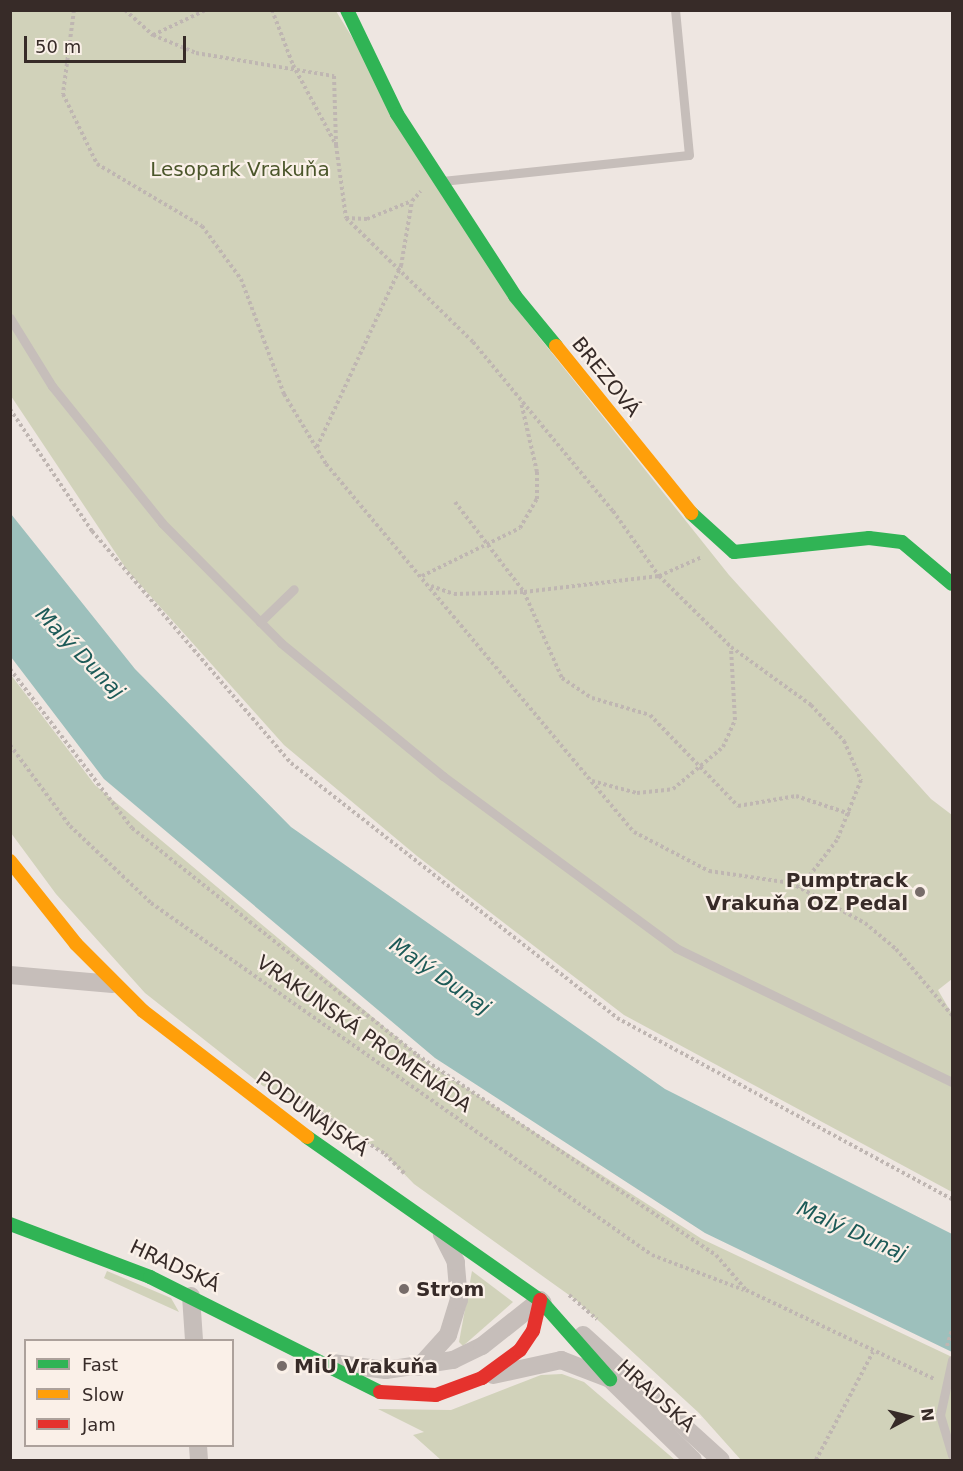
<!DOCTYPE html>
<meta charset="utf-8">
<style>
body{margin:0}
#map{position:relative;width:963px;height:1471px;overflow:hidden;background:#eee6e1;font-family:"DejaVu Sans",sans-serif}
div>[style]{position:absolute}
.green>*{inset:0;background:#d1d2ba}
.water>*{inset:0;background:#9dc0bc}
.path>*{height:4px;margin-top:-2px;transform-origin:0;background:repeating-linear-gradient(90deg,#bfb6b2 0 3px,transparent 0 6px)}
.lane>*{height:9px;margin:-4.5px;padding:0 4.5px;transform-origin:4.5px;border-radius:4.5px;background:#c6beba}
.street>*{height:18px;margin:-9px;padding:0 9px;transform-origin:9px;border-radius:9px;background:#c6beba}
.fast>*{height:14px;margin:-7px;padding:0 7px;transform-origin:7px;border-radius:7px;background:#30b455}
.slow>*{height:14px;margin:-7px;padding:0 7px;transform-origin:7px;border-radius:7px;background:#ff9f0a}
.jam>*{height:14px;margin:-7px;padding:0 7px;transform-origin:7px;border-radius:7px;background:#e5322d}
.dots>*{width:16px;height:16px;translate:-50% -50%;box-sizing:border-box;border:3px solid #faf0e8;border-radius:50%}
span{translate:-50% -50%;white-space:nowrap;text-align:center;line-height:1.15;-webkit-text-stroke:4.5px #faf0e8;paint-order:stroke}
.park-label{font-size:20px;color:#4b562b}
.street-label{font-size:20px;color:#372b28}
.poi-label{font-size:20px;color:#372b28;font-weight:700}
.right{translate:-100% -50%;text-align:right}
.left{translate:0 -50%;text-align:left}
.water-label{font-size:21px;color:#1c5a57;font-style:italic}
.frame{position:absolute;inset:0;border:12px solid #372b28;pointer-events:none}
.legend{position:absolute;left:24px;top:1339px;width:210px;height:108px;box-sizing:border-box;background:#faf0e8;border:2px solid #aca19b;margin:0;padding:8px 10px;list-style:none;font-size:18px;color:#372b28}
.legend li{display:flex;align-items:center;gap:12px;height:30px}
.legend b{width:30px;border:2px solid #aca19b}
.north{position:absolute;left:879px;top:1387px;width:60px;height:60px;-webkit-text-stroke:4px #faf0e8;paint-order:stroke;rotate:83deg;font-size:16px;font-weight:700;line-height:24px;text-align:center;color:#372b28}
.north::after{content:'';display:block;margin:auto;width:21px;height:27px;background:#372b28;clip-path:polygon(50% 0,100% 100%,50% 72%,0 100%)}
.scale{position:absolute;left:24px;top:36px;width:162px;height:27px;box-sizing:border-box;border:3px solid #372b28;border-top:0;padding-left:8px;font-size:18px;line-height:21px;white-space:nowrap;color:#372b28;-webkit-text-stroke:4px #faf0e8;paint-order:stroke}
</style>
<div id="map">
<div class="green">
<div style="clip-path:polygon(11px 11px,336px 11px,520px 313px,729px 575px,931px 799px,952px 815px,952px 979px,938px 990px,952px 1014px,952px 1192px,624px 1015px,417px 856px,284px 745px,127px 570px,11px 396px)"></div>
<div style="clip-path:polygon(11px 675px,95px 785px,430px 1065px,702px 1239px,952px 1357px,952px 1460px,741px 1460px,699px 1413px,576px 1300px,414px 1184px,385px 1154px,309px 1102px,263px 1086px,145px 993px,56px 894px,11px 833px)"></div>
<div style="clip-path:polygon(107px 1271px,171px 1298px,179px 1312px,104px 1278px)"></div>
<div style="clip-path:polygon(472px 1271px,513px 1302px,463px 1346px,459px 1342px)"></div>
<div style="clip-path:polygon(562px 1374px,584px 1382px,675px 1460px,441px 1460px,413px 1435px,424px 1432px,378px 1409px,451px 1410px,541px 1375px)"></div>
</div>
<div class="water">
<div style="clip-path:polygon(11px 514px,135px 669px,291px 827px,665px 1089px,952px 1234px,952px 1352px,705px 1233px,435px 1058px,104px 779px,11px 657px)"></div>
</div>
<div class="path">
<div style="left:74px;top:10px;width:85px;rotate:97.5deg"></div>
<div style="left:63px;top:94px;width:78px;rotate:64.1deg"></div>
<div style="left:97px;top:164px;width:122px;rotate:30.6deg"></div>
<div style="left:202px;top:226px;width:66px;rotate:53.7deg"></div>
<div style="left:241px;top:279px;width:123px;rotate:69.5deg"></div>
<div style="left:284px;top:394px;width:82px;rotate:59deg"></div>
<div style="left:326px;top:464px;width:480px;rotate:50.1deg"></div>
<div style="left:634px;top:832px;width:85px;rotate:27.5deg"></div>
<div style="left:709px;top:871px;width:83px;rotate:8.3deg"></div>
<div style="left:791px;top:883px;width:84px;rotate:28.4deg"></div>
<div style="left:865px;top:923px;width:40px;rotate:40deg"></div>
<div style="left:896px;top:949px;width:87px;rotate:49.7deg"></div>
<div style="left:125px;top:10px;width:38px;rotate:42deg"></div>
<div style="left:153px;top:35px;width:47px;rotate:22.7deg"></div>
<div style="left:196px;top:53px;width:140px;rotate:9.5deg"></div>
<div style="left:334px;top:76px;width:69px;rotate:88.3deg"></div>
<div style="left:272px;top:10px;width:59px;rotate:69.1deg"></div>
<div style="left:293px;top:65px;width:91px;rotate:61.7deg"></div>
<div style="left:336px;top:145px;width:74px;rotate:82.2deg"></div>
<div style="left:346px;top:218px;width:177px;rotate:44.3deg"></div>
<div style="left:473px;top:342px;width:219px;rotate:50.4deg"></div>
<div style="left:613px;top:511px;width:80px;rotate:54.7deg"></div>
<div style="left:659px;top:576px;width:101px;rotate:44.6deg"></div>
<div style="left:731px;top:647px;width:99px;rotate:35.9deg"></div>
<div style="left:811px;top:705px;width:49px;rotate:47.5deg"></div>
<div style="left:844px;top:741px;width:43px;rotate:66.4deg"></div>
<div style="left:861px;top:780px;width:65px;rotate:111.8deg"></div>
<div style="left:837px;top:840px;width:61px;rotate:127.6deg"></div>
<div style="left:153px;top:35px;width:59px;rotate:-25.3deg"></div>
<div style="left:346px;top:218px;width:21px;rotate:3deg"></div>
<div style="left:367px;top:219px;width:48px;rotate:-21.8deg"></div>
<div style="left:412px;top:201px;width:13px;rotate:-48deg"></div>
<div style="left:10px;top:409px;width:147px;rotate:56.1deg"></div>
<div style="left:92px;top:531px;width:306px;rotate:49.4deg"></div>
<div style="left:291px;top:763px;width:414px;rotate:38deg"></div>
<div style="left:617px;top:1018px;width:381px;rotate:28.4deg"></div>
<div style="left:317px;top:447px;width:200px;rotate:-65.1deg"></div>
<div style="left:401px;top:266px;width:66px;rotate:-80.4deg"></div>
<div style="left:455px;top:502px;width:113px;rotate:52.5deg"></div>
<div style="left:524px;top:592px;width:94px;rotate:66.2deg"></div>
<div style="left:562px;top:678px;width:36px;rotate:34deg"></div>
<div style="left:592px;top:698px;width:60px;rotate:16.3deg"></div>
<div style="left:650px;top:715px;width:127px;rotate:46deg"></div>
<div style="left:738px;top:806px;width:59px;rotate:-9.8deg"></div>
<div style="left:796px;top:796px;width:57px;rotate:18.4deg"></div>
<div style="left:422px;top:576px;width:109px;rotate:-26.1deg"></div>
<div style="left:520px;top:528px;width:34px;rotate:-60deg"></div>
<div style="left:537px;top:499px;width:27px;rotate:-90deg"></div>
<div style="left:537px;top:472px;width:72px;rotate:-102.9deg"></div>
<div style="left:431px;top:586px;width:24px;rotate:19deg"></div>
<div style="left:454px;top:594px;width:70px;rotate:-1.6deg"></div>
<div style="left:524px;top:592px;width:136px;rotate:-6.8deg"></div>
<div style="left:659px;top:576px;width:47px;rotate:-23.8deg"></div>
<div style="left:10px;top:669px;width:200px;rotate:52.5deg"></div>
<div style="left:132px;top:828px;width:364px;rotate:38.5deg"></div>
<div style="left:417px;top:1055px;width:360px;rotate:33.8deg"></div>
<div style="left:716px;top:1255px;width:46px;rotate:49.4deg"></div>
<div style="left:746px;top:1290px;width:208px;rotate:25.3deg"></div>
<div style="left:10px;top:745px;width:101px;rotate:53.5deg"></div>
<div style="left:70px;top:826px;width:112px;rotate:43.5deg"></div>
<div style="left:151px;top:903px;width:612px;rotate:35.09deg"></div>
<div style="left:652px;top:1255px;width:98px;rotate:20.8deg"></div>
<div style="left:592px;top:781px;width:47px;rotate:14.9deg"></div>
<div style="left:637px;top:793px;width:36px;rotate:-6deg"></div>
<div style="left:673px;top:789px;width:65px;rotate:-40deg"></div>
<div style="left:723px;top:747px;width:30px;rotate:-66deg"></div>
<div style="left:735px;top:720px;width:72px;rotate:-93.2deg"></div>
<div style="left:295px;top:1097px;width:107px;rotate:32.3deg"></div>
<div style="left:385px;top:1154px;width:30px;rotate:45deg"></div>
<div style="left:569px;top:1295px;width:37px;rotate:41deg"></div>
<div style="left:947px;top:1346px;width:17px;rotate:-73deg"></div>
<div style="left:816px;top:1460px;width:122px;rotate:-62.2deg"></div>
</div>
<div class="lane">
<div style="left:442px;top:181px;width:248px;rotate:-6deg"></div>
<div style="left:689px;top:155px;width:146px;rotate:-95.5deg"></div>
<div style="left:10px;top:318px;width:80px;rotate:58.3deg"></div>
<div style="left:52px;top:386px;width:176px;rotate:51.2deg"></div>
<div style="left:162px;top:523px;width:169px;rotate:45.2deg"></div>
<div style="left:281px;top:643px;width:210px;rotate:39.4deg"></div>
<div style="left:443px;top:776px;width:290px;rotate:36.4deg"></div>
<div style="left:676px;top:948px;width:307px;rotate:25.9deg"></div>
<div style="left:260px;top:622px;width:47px;rotate:-44.1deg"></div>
<div style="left:952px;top:1360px;width:56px;rotate:102.3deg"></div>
<div style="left:940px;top:1415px;width:42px;rotate:73.3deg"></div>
</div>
<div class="street">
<div style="left:10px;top:975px;width:103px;rotate:5deg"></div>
<div style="left:191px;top:1296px;width:44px;rotate:86.1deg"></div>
<div style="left:583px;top:1335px;width:186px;rotate:42.2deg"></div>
<div style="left:332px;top:1363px;width:54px;rotate:7.4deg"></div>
<div style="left:386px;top:1370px;width:68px;rotate:-8.5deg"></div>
<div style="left:453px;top:1360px;width:32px;rotate:-26deg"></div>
<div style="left:482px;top:1346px;width:74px;rotate:-38.4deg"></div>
<div style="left:540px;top:1300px;width:4px;rotate:45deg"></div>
<div style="left:419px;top:1367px;width:43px;rotate:-47.8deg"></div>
<div style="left:448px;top:1335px;width:37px;rotate:-73deg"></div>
<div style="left:459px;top:1300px;width:38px;rotate:-95deg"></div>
<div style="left:456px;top:1262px;width:31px;rotate:-117deg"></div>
<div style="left:493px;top:1375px;width:70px;rotate:-12.4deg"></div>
<div style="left:561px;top:1360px;width:53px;rotate:21.2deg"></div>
<div style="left:610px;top:1379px;width:116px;rotate:44.3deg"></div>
<div style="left:198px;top:1446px;width:14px;rotate:86deg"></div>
</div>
<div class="fast">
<div style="left:347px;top:10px;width:115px;rotate:64.3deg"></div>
<div style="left:397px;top:114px;width:217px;rotate:57deg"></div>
<div style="left:515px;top:296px;width:65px;rotate:50.6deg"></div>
<div style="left:691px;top:513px;width:58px;rotate:42.2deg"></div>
<div style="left:734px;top:552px;width:136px;rotate:-5.9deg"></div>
<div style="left:869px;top:538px;width:33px;rotate:7deg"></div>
<div style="left:902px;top:542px;width:65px;rotate:40deg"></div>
<div style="left:307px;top:1137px;width:284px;rotate:35deg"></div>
<div style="left:540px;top:1300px;width:106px;rotate:48.5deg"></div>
<div style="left:10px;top:1224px;width:150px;rotate:20.7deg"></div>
<div style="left:150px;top:1277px;width:257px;rotate:26.6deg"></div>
</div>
<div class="slow">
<div style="left:556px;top:346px;width:215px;rotate:51deg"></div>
<div style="left:10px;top:861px;width:106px;rotate:51.5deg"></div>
<div style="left:76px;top:944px;width:95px;rotate:45deg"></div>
<div style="left:143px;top:1011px;width:207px;rotate:37.5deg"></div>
</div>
<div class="jam">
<div style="left:380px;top:1392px;width:56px;rotate:3.1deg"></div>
<div style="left:436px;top:1395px;width:49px;rotate:-20.3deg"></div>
<div style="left:482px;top:1378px;width:47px;rotate:-36.4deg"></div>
<div style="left:520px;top:1350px;width:23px;rotate:-56deg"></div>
<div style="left:533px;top:1331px;width:32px;rotate:-77deg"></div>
</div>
<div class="dots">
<div style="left:920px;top:892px;background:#776c69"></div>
<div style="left:404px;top:1289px;background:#776c69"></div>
<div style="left:282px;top:1366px;background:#776c69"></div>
</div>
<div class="park-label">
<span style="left:240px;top:169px">Lesopark Vrakuňa</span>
</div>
<div class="street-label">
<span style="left:606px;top:377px;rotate:51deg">BREZOVÁ</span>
<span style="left:364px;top:1034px;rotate:35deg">VRAKUNSKÁ PROMENÁDA</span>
<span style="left:312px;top:1114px;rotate:35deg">PODUNAJSKÁ</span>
<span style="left:175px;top:1266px;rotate:25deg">HRADSKÁ</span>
<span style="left:656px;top:1396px;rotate:42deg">HRADSKÁ</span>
</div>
<div class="poi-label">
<span class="right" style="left:908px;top:892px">Pumptrack<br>Vrakuňa OZ Pedal</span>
<span class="left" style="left:416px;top:1289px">Strom</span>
<span class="left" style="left:294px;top:1366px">MiÚ Vrakuňa</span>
</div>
<div class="water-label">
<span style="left:80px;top:653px;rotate:46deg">Malý Dunaj</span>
<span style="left:440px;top:976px;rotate:35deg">Malý Dunaj</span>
<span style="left:852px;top:1231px;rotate:24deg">Malý Dunaj</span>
</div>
<div class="frame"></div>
<ul class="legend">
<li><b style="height:8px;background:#30b455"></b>Fast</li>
<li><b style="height:8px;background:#ff9f0a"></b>Slow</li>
<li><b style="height:8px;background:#e5322d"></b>Jam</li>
</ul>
<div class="north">N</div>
<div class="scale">50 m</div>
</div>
